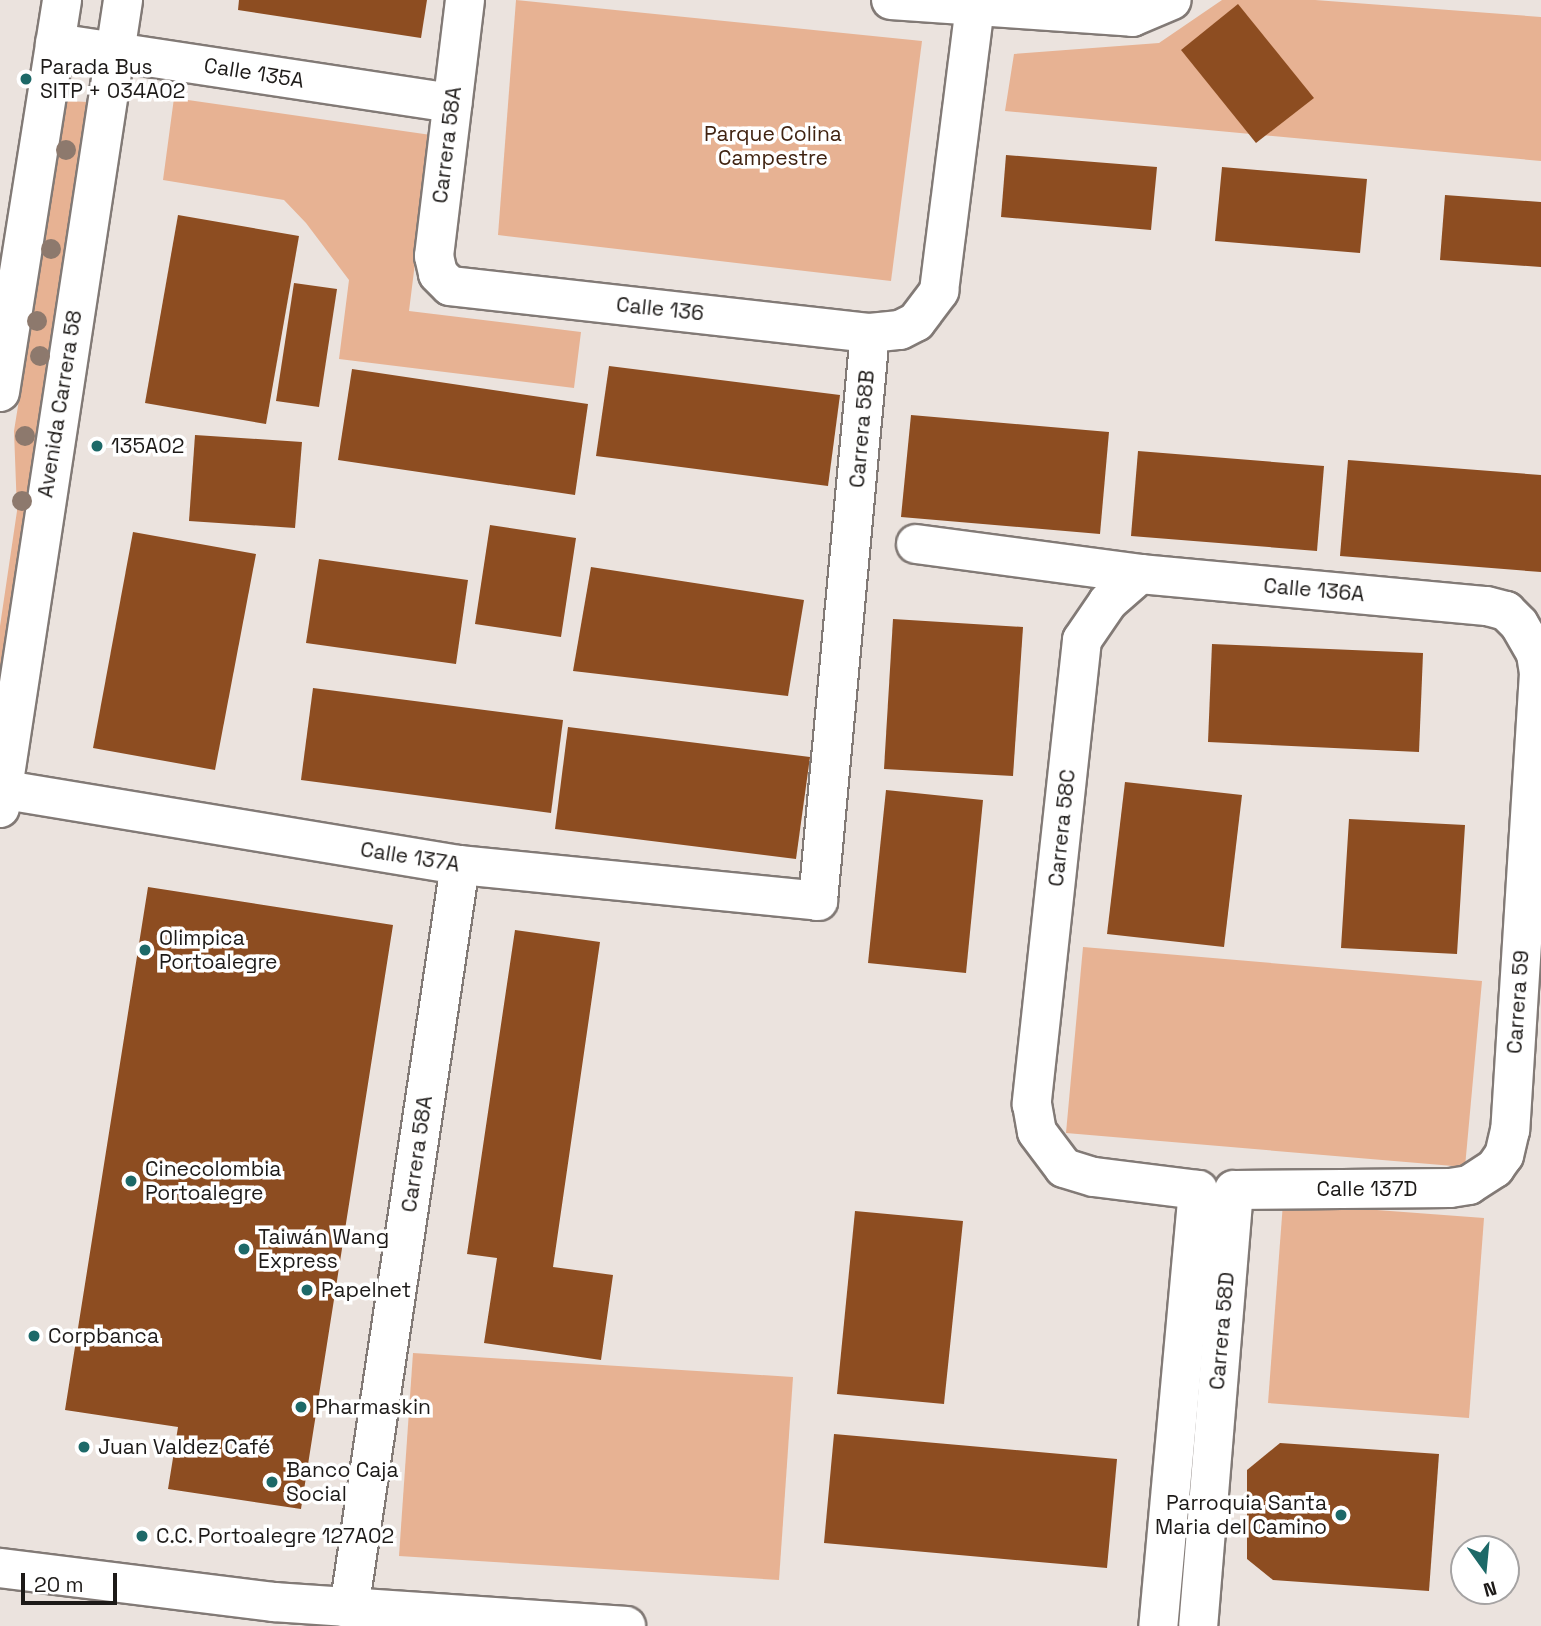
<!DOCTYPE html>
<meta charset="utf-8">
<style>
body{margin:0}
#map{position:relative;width:1541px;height:1626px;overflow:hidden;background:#ebe3de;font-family:"Space Grotesk",sans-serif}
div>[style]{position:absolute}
.green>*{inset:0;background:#e7b293}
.building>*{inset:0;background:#8d4d21}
.roads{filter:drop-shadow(2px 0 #827a76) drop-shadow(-2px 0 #827a76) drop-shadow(0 2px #827a76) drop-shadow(0 -2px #827a76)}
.minor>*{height:38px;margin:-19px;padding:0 19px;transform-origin:19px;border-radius:19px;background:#fff}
.secondary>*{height:38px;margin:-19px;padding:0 19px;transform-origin:19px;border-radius:19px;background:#fff}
.trees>*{width:20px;height:20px;margin:-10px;border-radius:50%;background:#8d796d}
.dots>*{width:19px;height:19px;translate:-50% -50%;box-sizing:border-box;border:4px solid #fff;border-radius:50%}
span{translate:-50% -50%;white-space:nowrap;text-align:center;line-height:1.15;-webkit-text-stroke:7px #fff;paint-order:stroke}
.poi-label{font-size:21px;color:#1d1a18}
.left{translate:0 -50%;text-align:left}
.right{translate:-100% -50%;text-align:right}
.street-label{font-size:21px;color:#1d1a18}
.park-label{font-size:21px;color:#402311}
.north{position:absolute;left:1450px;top:1535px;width:70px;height:70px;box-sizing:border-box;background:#fff;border:2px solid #a5a3a3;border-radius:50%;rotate:165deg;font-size:19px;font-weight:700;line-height:28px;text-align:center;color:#1d1a18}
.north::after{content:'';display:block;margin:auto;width:24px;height:32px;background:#1d6968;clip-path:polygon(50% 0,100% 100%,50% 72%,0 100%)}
.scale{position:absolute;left:21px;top:1573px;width:96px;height:32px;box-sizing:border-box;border:4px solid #1d1a18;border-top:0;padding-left:9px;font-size:21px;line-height:24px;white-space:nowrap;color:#1d1a18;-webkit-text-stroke:5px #fff;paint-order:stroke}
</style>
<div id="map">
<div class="green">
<div style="clip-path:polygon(516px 0,922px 41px,891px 281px,498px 235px)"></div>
<div style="clip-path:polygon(1222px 0,1315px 0,1541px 17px,1541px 161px,1005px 111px,1014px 54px,1159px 43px)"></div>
<div style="clip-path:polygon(174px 98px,431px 135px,409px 311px,581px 332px,574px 388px,339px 359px,349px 280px,306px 223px,284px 200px,163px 180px)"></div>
<div style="clip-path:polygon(67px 101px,88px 102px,0 675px,0 626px,17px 511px,14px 431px)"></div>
<div style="clip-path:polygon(1083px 947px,1482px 981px,1465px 1167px,1066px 1133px)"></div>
<div style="clip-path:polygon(1283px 1203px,1484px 1218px,1469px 1418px,1268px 1403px)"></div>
<div style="clip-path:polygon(413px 1353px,793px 1377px,779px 1580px,399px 1556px)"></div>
</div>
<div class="building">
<div style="clip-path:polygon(239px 0,427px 0,421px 38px,238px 10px)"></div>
<div style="clip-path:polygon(1238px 4px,1314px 98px,1256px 143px,1181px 50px)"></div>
<div style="clip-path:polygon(1006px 155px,1157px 167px,1151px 230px,1001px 217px)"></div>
<div style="clip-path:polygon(1222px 167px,1367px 179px,1360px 253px,1215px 241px)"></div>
<div style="clip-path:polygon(1445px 195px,1541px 202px,1541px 267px,1440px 260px)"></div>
<div style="clip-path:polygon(178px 215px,299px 236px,266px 424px,145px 403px)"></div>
<div style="clip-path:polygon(294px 283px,337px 289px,319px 407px,276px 401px)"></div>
<div style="clip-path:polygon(609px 366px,840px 395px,828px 486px,596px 456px)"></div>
<div style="clip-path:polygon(352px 369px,588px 404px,575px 495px,338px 460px)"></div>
<div style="clip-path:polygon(911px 415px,1109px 432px,1100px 534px,901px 517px)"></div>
<div style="clip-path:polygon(195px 435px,302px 442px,295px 528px,189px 521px)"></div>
<div style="clip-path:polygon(1138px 451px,1324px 466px,1317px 551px,1131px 536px)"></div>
<div style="clip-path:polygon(1348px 460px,1541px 475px,1541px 572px,1340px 556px)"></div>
<div style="clip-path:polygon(490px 525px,576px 538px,561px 637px,475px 624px)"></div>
<div style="clip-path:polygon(133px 532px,256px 554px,215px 770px,93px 748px)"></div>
<div style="clip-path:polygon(319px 559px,468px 580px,456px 664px,306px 643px)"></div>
<div style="clip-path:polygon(591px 567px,804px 600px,788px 696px,573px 671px)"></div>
<div style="clip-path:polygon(893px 619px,1023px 627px,1013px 776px,884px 769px)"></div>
<div style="clip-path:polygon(1212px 644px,1423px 653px,1419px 752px,1208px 742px)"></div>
<div style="clip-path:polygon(313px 688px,563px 720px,551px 813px,301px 780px)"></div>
<div style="clip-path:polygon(568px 727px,810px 757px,796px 859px,555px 829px)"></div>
<div style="clip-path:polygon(1125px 782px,1242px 795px,1224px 947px,1107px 934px)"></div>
<div style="clip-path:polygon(886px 790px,983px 800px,966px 973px,868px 963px)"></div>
<div style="clip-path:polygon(1349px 819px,1465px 825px,1457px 954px,1341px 948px)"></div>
<div style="clip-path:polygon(148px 887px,393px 925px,301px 1509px,168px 1489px,178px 1427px,65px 1410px)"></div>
<div style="clip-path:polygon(515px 930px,600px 942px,553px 1267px,613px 1275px,601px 1360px,484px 1343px,497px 1258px,467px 1254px)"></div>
<div style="clip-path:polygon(855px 1211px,963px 1221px,944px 1404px,837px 1394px)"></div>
<div style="clip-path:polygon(834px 1434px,1117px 1459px,1107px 1568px,824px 1543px)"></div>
<div style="clip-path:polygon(1280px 1443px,1439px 1454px,1429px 1591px,1273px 1580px,1247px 1559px,1247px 1470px)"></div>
</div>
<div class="roads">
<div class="minor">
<div style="left:465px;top:0;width:258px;rotate:96.9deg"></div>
<div style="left:434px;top:256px;width:18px;rotate:77deg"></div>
<div style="left:438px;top:274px;width:17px;rotate:45deg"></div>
<div style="left:450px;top:286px;width:423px;rotate:6.4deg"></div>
<div style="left:870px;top:333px;width:30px;rotate:-6deg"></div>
<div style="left:900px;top:330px;width:18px;rotate:-27deg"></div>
<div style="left:916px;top:322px;width:39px;rotate:-53deg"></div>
<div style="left:939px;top:291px;width:287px;rotate:-82.8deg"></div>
<div style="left:891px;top:0;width:242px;rotate:4deg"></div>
<div style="left:1132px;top:17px;width:43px;rotate:-23deg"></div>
<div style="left:55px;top:43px;width:402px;rotate:8.6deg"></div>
<div style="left:916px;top:544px;width:226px;rotate:7.6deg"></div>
<div style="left:1140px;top:574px;width:348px;rotate:5.3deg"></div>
<div style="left:1487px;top:606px;width:20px;rotate:15deg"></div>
<div style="left:1506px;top:611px;width:18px;rotate:45deg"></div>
<div style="left:1519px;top:624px;width:34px;rotate:60deg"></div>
<div style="left:1536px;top:654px;width:19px;rotate:81deg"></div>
<div style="left:1539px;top:673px;width:458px;rotate:93.6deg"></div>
<div style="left:1510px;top:1130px;width:26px;rotate:103deg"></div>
<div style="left:1504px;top:1155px;width:16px;rotate:125deg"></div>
<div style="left:1495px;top:1168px;width:31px;rotate:147deg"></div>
<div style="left:1469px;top:1185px;width:19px;rotate:171deg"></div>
<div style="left:1450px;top:1188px;width:216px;rotate:179.5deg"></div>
<div style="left:1234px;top:1190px;width:437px;rotate:94.7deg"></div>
<div style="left:1140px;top:574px;width:43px;rotate:138.8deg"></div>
<div style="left:1108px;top:602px;width:46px;rotate:124.4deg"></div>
<div style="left:1082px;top:640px;width:467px;rotate:96.2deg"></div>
<div style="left:1032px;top:1104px;width:28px;rotate:80deg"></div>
<div style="left:1037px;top:1132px;width:45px;rotate:53.1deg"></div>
<div style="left:1064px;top:1168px;width:31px;rotate:17deg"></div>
<div style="left:1094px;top:1177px;width:105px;rotate:7.1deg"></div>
<div style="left:1198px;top:1190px;width:438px;rotate:95.2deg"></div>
<div style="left:0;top:789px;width:466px;rotate:9.4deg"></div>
<div style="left:460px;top:865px;width:360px;rotate:5.7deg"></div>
<div style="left:818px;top:901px;width:570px;rotate:-84.77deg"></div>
<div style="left:349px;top:1609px;width:752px;rotate:-81.51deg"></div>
</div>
<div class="secondary">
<div style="left:0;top:392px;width:397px;rotate:-81deg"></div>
<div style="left:0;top:808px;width:817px;rotate:-81.34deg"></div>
<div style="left:0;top:1568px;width:276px;rotate:7.1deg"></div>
<div style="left:274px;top:1602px;width:353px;rotate:3.9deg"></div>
</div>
</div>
<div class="trees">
<div style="left:66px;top:150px"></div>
<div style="left:51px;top:249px"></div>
<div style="left:37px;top:321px"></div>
<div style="left:40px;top:356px"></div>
<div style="left:25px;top:436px"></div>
<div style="left:22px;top:501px"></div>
</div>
<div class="dots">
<div style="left:26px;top:79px;background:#1d6968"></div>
<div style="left:97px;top:446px;background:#1d6968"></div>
<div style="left:145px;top:950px;background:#1d6968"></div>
<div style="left:131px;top:1181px;background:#1d6968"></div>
<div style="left:244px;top:1249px;background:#1d6968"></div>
<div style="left:307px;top:1290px;background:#1d6968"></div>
<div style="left:34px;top:1336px;background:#1d6968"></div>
<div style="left:301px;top:1407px;background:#1d6968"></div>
<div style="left:84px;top:1447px;background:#1d6968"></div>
<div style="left:272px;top:1482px;background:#1d6968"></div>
<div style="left:1341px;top:1515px;background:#1d6968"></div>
<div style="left:142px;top:1536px;background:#1d6968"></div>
</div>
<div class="poi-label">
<span class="left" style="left:40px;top:79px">Parada Bus<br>SITP + 034A02</span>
<span class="left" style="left:111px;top:446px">135A02</span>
<span class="left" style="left:159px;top:950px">Olimpica<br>Portoalegre</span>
<span class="left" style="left:145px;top:1181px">Cinecolombia<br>Portoalegre</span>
<span class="left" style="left:258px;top:1249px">Taiwán Wang<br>Express</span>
<span class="left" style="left:321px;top:1290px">Papelnet</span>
<span class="left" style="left:48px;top:1336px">Corpbanca</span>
<span class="left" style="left:315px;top:1407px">Pharmaskin</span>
<span class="left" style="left:98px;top:1447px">Juan Valdez Café</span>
<span class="left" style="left:286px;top:1482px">Banco Caja<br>Social</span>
<span class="right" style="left:1327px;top:1515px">Parroquia Santa<br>Maria del Camino</span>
<span class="left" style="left:156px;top:1536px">C.C. Portoalegre 127A02</span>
</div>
<div class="street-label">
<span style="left:254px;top:73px;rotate:9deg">Calle 135A</span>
<span style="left:447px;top:145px;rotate:-83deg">Carrera 58A</span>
<span style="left:660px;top:309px;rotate:6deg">Calle 136</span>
<span style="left:60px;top:404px;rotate:-81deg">Avenida Carrera 58</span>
<span style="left:862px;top:429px;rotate:-85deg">Carrera 58B</span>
<span style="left:1314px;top:590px;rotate:5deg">Calle 136A</span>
<span style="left:1062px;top:828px;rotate:-84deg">Carrera 58C</span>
<span style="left:410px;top:857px;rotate:9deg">Calle 137A</span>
<span style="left:1518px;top:1002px;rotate:-86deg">Carrera 59</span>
<span style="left:417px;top:1154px;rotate:-82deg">Carrera 58A</span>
<span style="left:1367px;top:1189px">Calle 137D</span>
<span style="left:1222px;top:1331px;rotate:-85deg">Carrera 58D</span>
</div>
<div class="park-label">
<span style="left:773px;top:146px">Parque Colina<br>Campestre</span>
</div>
<div class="north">N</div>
<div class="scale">20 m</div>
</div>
